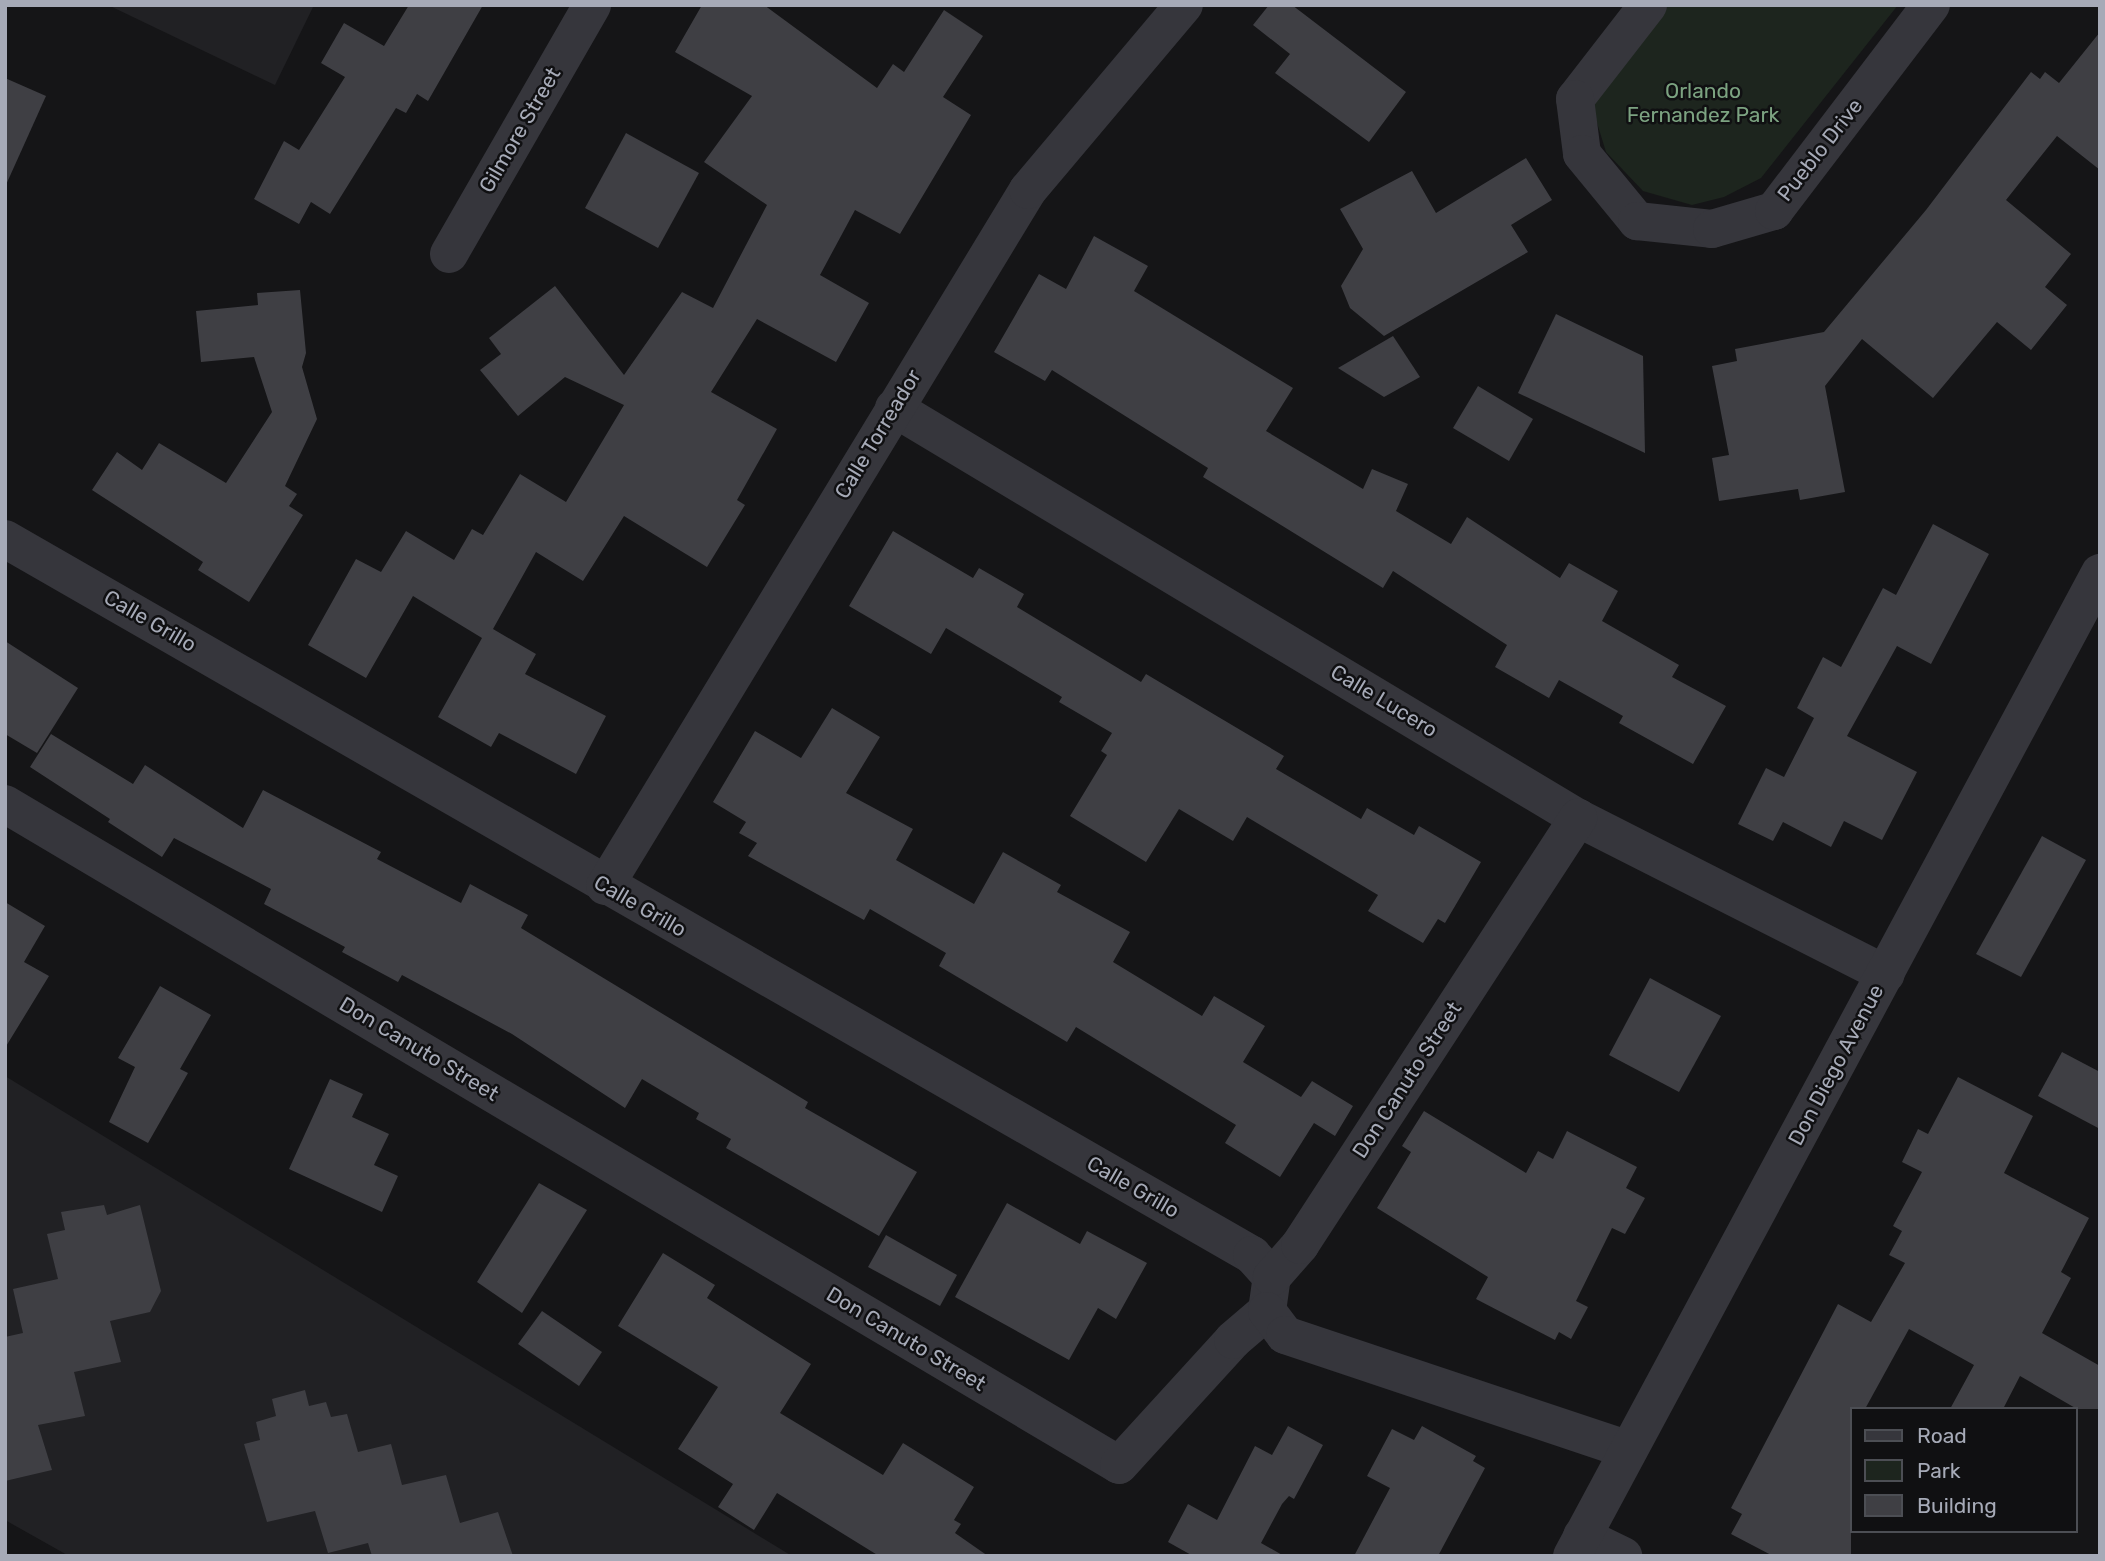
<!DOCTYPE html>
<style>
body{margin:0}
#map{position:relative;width:2105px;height:1561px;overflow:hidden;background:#151517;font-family:Rubik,sans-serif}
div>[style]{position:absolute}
.built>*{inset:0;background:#212124}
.green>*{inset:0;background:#1d251e}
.building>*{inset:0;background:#3f3f44}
.minor>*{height:38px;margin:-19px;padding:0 19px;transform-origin:19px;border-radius:19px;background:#36363c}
span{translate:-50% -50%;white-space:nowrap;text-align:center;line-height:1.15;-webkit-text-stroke:5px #101012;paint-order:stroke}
.park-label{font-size:21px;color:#7ca381}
.street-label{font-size:21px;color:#a6aab7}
.frame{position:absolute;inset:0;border:7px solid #a6aab7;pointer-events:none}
.legend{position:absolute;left:1850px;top:1407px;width:228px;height:126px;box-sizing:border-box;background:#101012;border:2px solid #4c4e54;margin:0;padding:9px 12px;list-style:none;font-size:21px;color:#a6aab7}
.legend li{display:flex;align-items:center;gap:14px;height:35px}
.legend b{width:35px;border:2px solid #4c4e54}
</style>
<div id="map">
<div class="built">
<div style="clip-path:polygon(108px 5px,314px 5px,275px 85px)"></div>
<div style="clip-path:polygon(5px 1076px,792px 1556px,69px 1556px,5px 1520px)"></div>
</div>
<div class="green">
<div style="clip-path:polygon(1663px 5px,1898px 5px,1761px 178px,1724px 197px,1692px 205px,1643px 191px,1606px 152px,1590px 100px)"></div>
</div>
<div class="building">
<div style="clip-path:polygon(409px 5px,483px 5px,428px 101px,417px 94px,406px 113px,396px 108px,330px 214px,311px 202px,299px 224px,254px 199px,284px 141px,299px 150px,345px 77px,321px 63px,344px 23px,384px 46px)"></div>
<div style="clip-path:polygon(702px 5px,764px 5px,877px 88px,893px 64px,904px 72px,944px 10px,983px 36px,943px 97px,971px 115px,900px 234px,855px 210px,820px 275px,869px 303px,836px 362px,757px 319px,711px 392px,777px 429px,737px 500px,745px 505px,707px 567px,624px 516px,583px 581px,536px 552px,493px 629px,536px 654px,525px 674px,606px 716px,576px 774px,499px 733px,491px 747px,438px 717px,482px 638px,413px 596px,366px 678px,308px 645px,356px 559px,381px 572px,406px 531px,454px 560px,472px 529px,483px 535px,520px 474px,566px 502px,624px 405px,565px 377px,518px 416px,480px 370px,501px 354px,489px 338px,555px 286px,624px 375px,682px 292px,713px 308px,767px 205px,704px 162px,752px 96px,675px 52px)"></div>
<div style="clip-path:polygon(1269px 5px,1292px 5px,1406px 92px,1369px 142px,1275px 73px,1290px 54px,1253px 25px)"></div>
<div style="clip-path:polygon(2100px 32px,2100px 170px,2057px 136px,2006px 200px,2071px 254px,2045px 287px,2067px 305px,2031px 350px,1997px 322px,1933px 398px,1862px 339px,1825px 386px,1845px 492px,1800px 500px,1798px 489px,1719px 501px,1712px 458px,1729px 455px,1712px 366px,1737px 361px,1735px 349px,1824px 332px,1926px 210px,2031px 72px,2040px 79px,2045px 72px,2059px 83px)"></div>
<div style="clip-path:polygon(5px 78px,46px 96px,5px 187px)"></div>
<div style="clip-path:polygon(626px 133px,699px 173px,658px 248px,585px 208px)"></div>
<div style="clip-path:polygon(1526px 158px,1552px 200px,1511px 225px,1528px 252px,1384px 336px,1350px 308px,1341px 286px,1363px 249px,1340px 209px,1412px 171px,1436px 213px)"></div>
<div style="clip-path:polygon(1094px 236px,1148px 266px,1134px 291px,1293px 388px,1266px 431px,1363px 489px,1372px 469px,1408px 484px,1396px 511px,1451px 544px,1467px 517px,1560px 578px,1569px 563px,1618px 591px,1602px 621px,1679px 665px,1672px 677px,1726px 706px,1693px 764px,1619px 723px,1623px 716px,1559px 680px,1549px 698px,1495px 667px,1507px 645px,1393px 571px,1383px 588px,1203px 477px,1208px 468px,1052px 370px,1045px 381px,994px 352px,1039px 274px,1066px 289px)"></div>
<div style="clip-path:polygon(300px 290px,306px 353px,302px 367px,317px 419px,285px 486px,297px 494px,289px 506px,303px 515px,249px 602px,198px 570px,203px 562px,92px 490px,117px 452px,142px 470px,159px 443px,226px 483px,272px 412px,254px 357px,201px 362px,196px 311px,258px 305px,257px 293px)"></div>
<div style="clip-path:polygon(1556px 314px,1643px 356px,1645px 453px,1518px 393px)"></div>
<div style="clip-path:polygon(1393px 336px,1420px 377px,1384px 397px,1338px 368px)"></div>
<div style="clip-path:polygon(1478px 386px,1533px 419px,1509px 461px,1453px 428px)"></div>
<div style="clip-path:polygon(1933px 524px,1989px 554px,1931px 664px,1897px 646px,1847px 736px,1917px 772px,1882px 840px,1844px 821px,1831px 847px,1783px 822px,1773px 841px,1738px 824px,1766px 768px,1784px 777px,1814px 718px,1797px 708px,1823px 657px,1841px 667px,1883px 588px,1896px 595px)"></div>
<div style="clip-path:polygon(893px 531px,973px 578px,979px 568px,1024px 594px,1017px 607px,1141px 682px,1146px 674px,1284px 756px,1276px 769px,1361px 819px,1367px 808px,1414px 835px,1419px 826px,1481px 862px,1445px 923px,1438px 919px,1423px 943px,1368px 911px,1378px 895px,1247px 817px,1233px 841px,1179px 809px,1146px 862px,1070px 816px,1107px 755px,1101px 751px,1112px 733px,1059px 702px,1062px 697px,946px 628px,931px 654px,849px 606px)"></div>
<div style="clip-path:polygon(5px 641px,78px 688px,37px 753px,5px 734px)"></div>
<div style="clip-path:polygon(832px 708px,880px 737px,846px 793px,913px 829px,896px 860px,974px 904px,1003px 852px,1061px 885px,1057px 892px,1130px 932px,1113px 962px,1202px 1016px,1214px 996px,1265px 1026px,1243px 1062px,1301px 1097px,1312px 1081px,1353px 1106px,1335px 1136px,1314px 1123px,1280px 1177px,1225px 1143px,1236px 1125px,1076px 1027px,1067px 1042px,939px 966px,946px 953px,870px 909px,864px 920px,748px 856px,757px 843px,739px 833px,746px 822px,713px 802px,755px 731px,801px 758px)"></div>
<div style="clip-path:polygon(51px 734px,133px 784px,145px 765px,243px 828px,263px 790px,381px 852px,377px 859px,461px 903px,470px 884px,528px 915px,521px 928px,808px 1102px,805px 1108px,917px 1172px,879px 1236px,726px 1148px,731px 1139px,696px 1119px,699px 1113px,642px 1079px,625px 1108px,512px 1034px,402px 975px,398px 982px,342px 952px,345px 947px,264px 904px,271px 889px,174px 838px,162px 857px,108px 822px,110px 819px,30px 767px)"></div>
<div style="clip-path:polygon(2042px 836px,2086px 860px,2021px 977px,1976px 954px)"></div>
<div style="clip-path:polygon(5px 902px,45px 926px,24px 962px,49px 976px,5px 1048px)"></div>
<div style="clip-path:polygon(1650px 978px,1721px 1016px,1679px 1092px,1609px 1055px)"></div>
<div style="clip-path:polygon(160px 986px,211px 1015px,180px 1069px,188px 1073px,148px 1143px,109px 1122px,135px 1067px,118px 1058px)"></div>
<div style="clip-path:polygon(2062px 1052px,2100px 1072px,2100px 1129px,2038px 1096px)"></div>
<div style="clip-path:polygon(1958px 1077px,2033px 1116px,2004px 1173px,2089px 1218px,2061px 1272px,2071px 1278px,2042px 1333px,2100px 1366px,2100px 1409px,2077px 1409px,2020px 1376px,2003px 1409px,1950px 1409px,1974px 1365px,1909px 1329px,1865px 1409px,1851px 1409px,1851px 1556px,1773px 1556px,1731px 1534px,1742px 1514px,1731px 1508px,1838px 1304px,1871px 1322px,1905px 1263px,1889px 1255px,1902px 1231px,1893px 1226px,1922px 1172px,1902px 1162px,1918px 1129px,1928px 1134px)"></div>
<div style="clip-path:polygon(330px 1079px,363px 1094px,352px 1117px,389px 1134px,374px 1165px,398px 1176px,382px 1212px,289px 1169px)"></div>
<div style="clip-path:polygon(1424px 1111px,1526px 1173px,1538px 1151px,1553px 1159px,1567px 1131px,1637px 1167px,1626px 1188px,1645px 1198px,1625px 1234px,1612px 1228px,1576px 1301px,1588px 1307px,1571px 1339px,1559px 1332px,1555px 1340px,1476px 1299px,1488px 1277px,1377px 1208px,1411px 1152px,1402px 1146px)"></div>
<div style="clip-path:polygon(539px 1183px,587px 1210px,522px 1313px,477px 1282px)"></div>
<div style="clip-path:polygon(1007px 1203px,1080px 1244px,1087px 1231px,1147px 1263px,1116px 1319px,1098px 1308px,1069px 1360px,955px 1297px)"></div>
<div style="clip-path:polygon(104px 1205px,107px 1215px,140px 1205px,161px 1291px,150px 1312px,110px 1321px,121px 1362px,74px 1372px,85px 1416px,38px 1425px,52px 1470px,5px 1481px,5px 1337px,23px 1333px,13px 1289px,58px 1279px,47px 1234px,65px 1230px,61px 1212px)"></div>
<div style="clip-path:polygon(886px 1235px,957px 1275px,940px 1306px,868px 1267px)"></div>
<div style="clip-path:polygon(663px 1253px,715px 1285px,707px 1298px,811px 1364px,780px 1413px,883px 1475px,903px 1443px,974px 1487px,954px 1520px,961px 1524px,955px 1533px,988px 1556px,879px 1556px,777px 1493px,754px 1530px,718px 1507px,733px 1484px,678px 1449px,718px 1387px,618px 1326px)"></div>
<div style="clip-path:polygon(542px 1311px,602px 1352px,579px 1386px,518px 1344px)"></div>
<div style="clip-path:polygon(305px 1390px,309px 1406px,326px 1402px,331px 1417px,347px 1414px,358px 1452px,391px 1444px,402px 1485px,446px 1475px,460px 1523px,498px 1512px,513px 1556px,372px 1556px,368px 1543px,328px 1553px,315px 1511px,267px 1522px,244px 1444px,260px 1440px,256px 1422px,276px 1416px,272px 1399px)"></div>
<div style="clip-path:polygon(1288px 1426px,1323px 1445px,1294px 1499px,1289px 1496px,1282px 1504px,1261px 1543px,1284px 1556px,1193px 1556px,1168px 1542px,1188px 1504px,1217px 1520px,1255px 1446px,1272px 1455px)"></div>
<div style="clip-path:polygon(1422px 1426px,1476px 1456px,1473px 1461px,1485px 1468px,1438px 1556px,1354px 1556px,1390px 1488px,1367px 1476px,1392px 1429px,1414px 1440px)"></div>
</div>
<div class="minor">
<div style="left:1648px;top:5px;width:119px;rotate:127.8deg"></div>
<div style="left:1575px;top:99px;width:55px;rotate:82.7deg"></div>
<div style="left:1582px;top:154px;width:87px;rotate:50.6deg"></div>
<div style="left:1637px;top:221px;width:75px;rotate:6.1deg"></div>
<div style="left:1712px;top:229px;width:65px;rotate:-16.2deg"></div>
<div style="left:1774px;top:211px;width:259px;rotate:-52.7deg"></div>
<div style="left:449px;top:254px;width:287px;rotate:-60.1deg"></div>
<div style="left:894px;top:408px;width:797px;rotate:30.94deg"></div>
<div style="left:1578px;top:818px;width:345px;rotate:26.9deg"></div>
<div style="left:5px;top:539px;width:1438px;rotate:29.86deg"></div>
<div style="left:1252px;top:1255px;width:30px;rotate:48deg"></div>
<div style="left:5px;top:804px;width:1295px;rotate:30.68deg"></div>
<div style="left:1119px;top:1465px;width:169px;rotate:-47.6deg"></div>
<div style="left:1233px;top:1340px;width:45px;rotate:-40.5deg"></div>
<div style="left:1267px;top:1311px;width:34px;rotate:-82deg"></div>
<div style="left:1272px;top:1277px;width:43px;rotate:-48.8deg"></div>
<div style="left:1300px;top:1245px;width:510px;rotate:-56.93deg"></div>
<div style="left:605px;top:886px;width:814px;rotate:-58.71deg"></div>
<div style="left:1028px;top:190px;width:242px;rotate:-49.9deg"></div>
<div style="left:1267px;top:1311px;width:30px;rotate:53deg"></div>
<div style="left:1285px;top:1335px;width:362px;rotate:18.5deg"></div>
<div style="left:1582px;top:1536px;width:46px;rotate:26deg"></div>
<div style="left:1572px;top:1556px;width:1116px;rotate:-61.76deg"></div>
</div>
<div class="park-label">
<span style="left:1703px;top:103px">Orlando<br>Fernandez Park</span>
</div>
<div class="street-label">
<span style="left:520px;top:130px;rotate:-60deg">Gilmore Street</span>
<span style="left:1820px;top:150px;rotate:-52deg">Pueblo Drive</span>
<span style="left:878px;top:434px;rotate:-59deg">Calle Torreador</span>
<span style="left:150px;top:621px;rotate:30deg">Calle Grillo</span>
<span style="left:1384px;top:701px;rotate:31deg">Calle Lucero</span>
<span style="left:640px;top:906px;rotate:30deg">Calle Grillo</span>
<span style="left:419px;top:1049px;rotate:31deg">Don Canuto Street</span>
<span style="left:1836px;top:1065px;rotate:-62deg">Don Diego Avenue</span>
<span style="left:1407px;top:1080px;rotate:-57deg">Don Canuto Street</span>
<span style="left:1133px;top:1187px;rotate:30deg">Calle Grillo</span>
<span style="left:906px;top:1339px;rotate:31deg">Don Canuto Street</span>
</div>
<div class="frame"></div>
<ul class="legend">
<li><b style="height:9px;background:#36363c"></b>Road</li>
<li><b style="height:19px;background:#1d251e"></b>Park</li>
<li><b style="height:19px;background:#3f3f44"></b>Building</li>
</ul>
</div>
